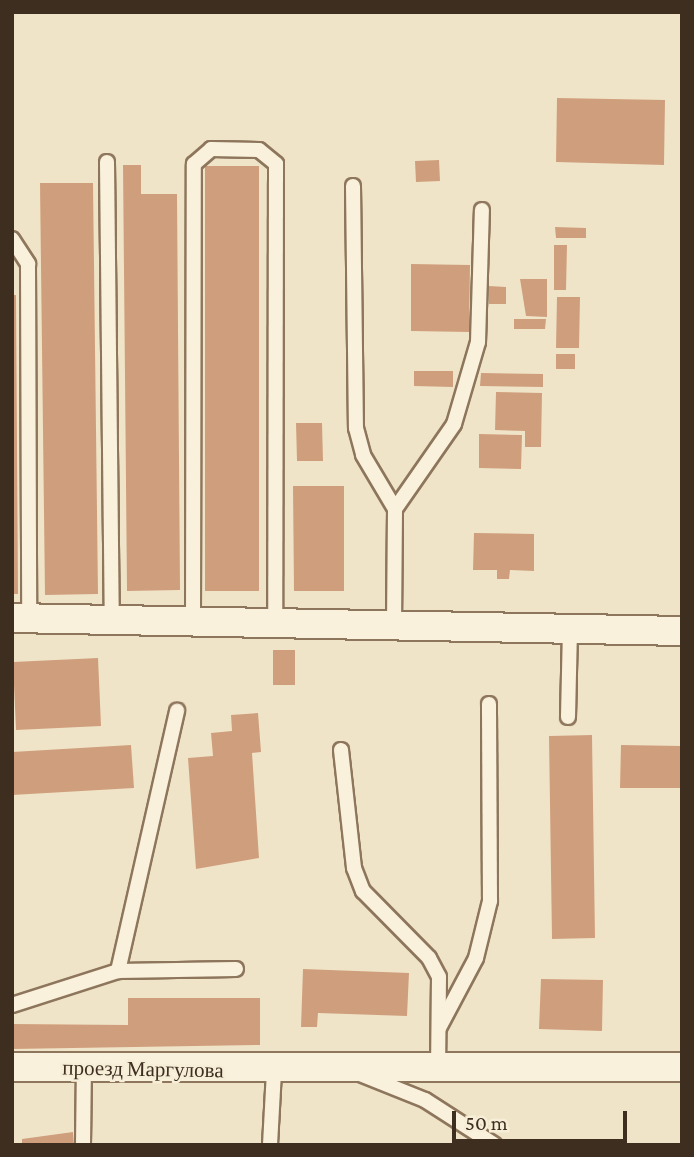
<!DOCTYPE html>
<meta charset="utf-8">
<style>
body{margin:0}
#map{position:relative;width:694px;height:1157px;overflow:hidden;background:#f0e4c8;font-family:"Crimson Pro",serif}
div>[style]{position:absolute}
.building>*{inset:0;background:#cf9f7d}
.roads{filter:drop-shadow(2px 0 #8d765c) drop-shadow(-2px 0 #8d765c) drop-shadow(0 2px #8d765c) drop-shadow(0 -2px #8d765c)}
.service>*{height:14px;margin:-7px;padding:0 7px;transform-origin:7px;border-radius:7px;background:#faf1dc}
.minor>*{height:28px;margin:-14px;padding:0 14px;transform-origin:14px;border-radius:14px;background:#faf1dc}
span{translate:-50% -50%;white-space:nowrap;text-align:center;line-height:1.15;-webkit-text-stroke:5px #f7eed8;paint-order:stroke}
.street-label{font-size:21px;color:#3d2e20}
.frame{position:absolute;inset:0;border:14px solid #3d2e20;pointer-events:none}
.scale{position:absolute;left:452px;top:1111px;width:175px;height:32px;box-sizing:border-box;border:4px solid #3d2e20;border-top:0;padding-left:9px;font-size:21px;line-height:24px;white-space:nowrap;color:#3d2e20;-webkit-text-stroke:5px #f7eed8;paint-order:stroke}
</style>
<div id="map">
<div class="building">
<div style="clip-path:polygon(557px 98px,665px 100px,664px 165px,556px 162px)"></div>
<div style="clip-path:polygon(439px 160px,440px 181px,416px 182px,415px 161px)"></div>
<div style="clip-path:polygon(123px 165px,141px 165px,141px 194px,177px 194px,180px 590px,127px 591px)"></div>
<div style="clip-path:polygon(205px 166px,259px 166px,259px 591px,205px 591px)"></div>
<div style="clip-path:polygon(40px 183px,93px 183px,98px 594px,45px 595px)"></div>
<div style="clip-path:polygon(555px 227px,586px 228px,586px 238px,556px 238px)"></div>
<div style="clip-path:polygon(554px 245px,567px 245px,566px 290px,554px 290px)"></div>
<div style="clip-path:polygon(411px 264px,470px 265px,469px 332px,411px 331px)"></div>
<div style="clip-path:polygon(520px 279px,547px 279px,547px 317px,526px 316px)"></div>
<div style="clip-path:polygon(489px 286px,506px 287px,506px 304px,489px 304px)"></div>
<div style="clip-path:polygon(12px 295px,16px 295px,18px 594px,12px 594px)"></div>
<div style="clip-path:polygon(557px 297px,580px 297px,579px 348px,556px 348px)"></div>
<div style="clip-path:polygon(514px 319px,546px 319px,545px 329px,514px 329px)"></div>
<div style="clip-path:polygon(556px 354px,575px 354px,575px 369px,556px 369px)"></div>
<div style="clip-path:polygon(414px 371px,453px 371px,453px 387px,414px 386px)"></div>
<div style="clip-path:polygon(481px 373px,543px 374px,543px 387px,480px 386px)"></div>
<div style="clip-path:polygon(496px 392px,542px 393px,541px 447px,525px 447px,525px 431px,495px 430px)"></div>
<div style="clip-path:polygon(296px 423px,322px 423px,323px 461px,297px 461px)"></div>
<div style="clip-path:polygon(479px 434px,522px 435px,521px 469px,479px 468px)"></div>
<div style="clip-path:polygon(293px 486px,344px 486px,344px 591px,294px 591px)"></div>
<div style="clip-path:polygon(474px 533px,534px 534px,534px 571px,510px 570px,509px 579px,497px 579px,497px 570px,473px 570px)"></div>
<div style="clip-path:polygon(273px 650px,295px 650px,295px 685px,273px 685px)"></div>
<div style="clip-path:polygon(98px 658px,101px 726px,16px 730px,13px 662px)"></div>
<div style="clip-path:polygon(258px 713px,261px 752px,252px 753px,259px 858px,196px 869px,188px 758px,213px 756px,211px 733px,232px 731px,231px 715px)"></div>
<div style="clip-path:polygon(592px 735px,595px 938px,552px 939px,549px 736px)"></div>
<div style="clip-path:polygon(131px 745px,134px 788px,12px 795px,12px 752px)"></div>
<div style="clip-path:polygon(621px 745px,682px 746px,682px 788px,620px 788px)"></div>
<div style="clip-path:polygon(303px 969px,409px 973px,407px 1016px,318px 1013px,317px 1027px,301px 1027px)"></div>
<div style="clip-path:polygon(541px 979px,603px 980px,602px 1031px,539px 1029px)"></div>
<div style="clip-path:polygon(128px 998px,260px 998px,260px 1045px,12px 1049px,12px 1024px,128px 1025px)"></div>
<div style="clip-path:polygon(73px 1132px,74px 1145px,22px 1145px,22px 1139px)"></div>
</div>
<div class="roads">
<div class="service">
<div style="left:107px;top:162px;width:458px;rotate:89.4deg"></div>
<div style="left:353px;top:186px;width:242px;rotate:89.3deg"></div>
<div style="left:356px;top:428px;width:28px;rotate:75deg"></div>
<div style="left:363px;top:455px;width:63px;rotate:59.3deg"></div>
<div style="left:12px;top:239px;width:30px;rotate:57deg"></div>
<div style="left:28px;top:264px;width:354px;rotate:89.8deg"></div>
<div style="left:193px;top:621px;width:457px;rotate:-89.9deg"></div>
<div style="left:194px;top:164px;width:23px;rotate:-41deg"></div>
<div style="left:211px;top:149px;width:48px;rotate:1.2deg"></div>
<div style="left:259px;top:150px;width:22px;rotate:39deg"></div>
<div style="left:276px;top:164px;width:458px;rotate:90.1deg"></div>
<div style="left:394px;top:625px;width:116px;rotate:-89.5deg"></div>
<div style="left:395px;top:509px;width:103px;rotate:-55.2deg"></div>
<div style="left:454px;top:424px;width:85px;rotate:-73.7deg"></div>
<div style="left:478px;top:342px;width:132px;rotate:-88.3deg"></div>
<div style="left:568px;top:717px;width:88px;rotate:-88.7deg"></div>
<div style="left:341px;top:750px;width:119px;rotate:83.7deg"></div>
<div style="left:354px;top:868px;width:25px;rotate:69deg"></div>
<div style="left:363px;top:891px;width:94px;rotate:45.4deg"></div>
<div style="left:429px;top:958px;width:21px;rotate:62deg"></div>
<div style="left:439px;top:977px;width:90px;rotate:90.6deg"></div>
<div style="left:118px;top:971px;width:267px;rotate:-77.2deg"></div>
<div style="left:12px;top:1005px;width:111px;rotate:-17.8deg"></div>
<div style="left:118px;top:971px;width:118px;rotate:-1deg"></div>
<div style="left:439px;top:1028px;width:79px;rotate:-62.1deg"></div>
<div style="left:476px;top:958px;width:59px;rotate:-76.2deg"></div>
<div style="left:490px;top:901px;width:197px;rotate:-90.3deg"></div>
<div style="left:360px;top:1074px;width:70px;rotate:21.8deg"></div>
<div style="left:425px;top:1100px;width:83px;rotate:32.7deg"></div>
<div style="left:83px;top:1145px;width:77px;rotate:-89.3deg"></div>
<div style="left:270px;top:1145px;width:74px;rotate:-86.9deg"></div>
</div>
<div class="minor">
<div style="left:12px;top:618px;width:670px;rotate:1.11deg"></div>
<div style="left:12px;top:1067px;width:670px"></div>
</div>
</div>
<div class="street-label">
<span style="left:143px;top:1069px;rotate:1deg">проезд Маргулова</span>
</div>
<div class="frame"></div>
<div class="scale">50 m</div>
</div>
